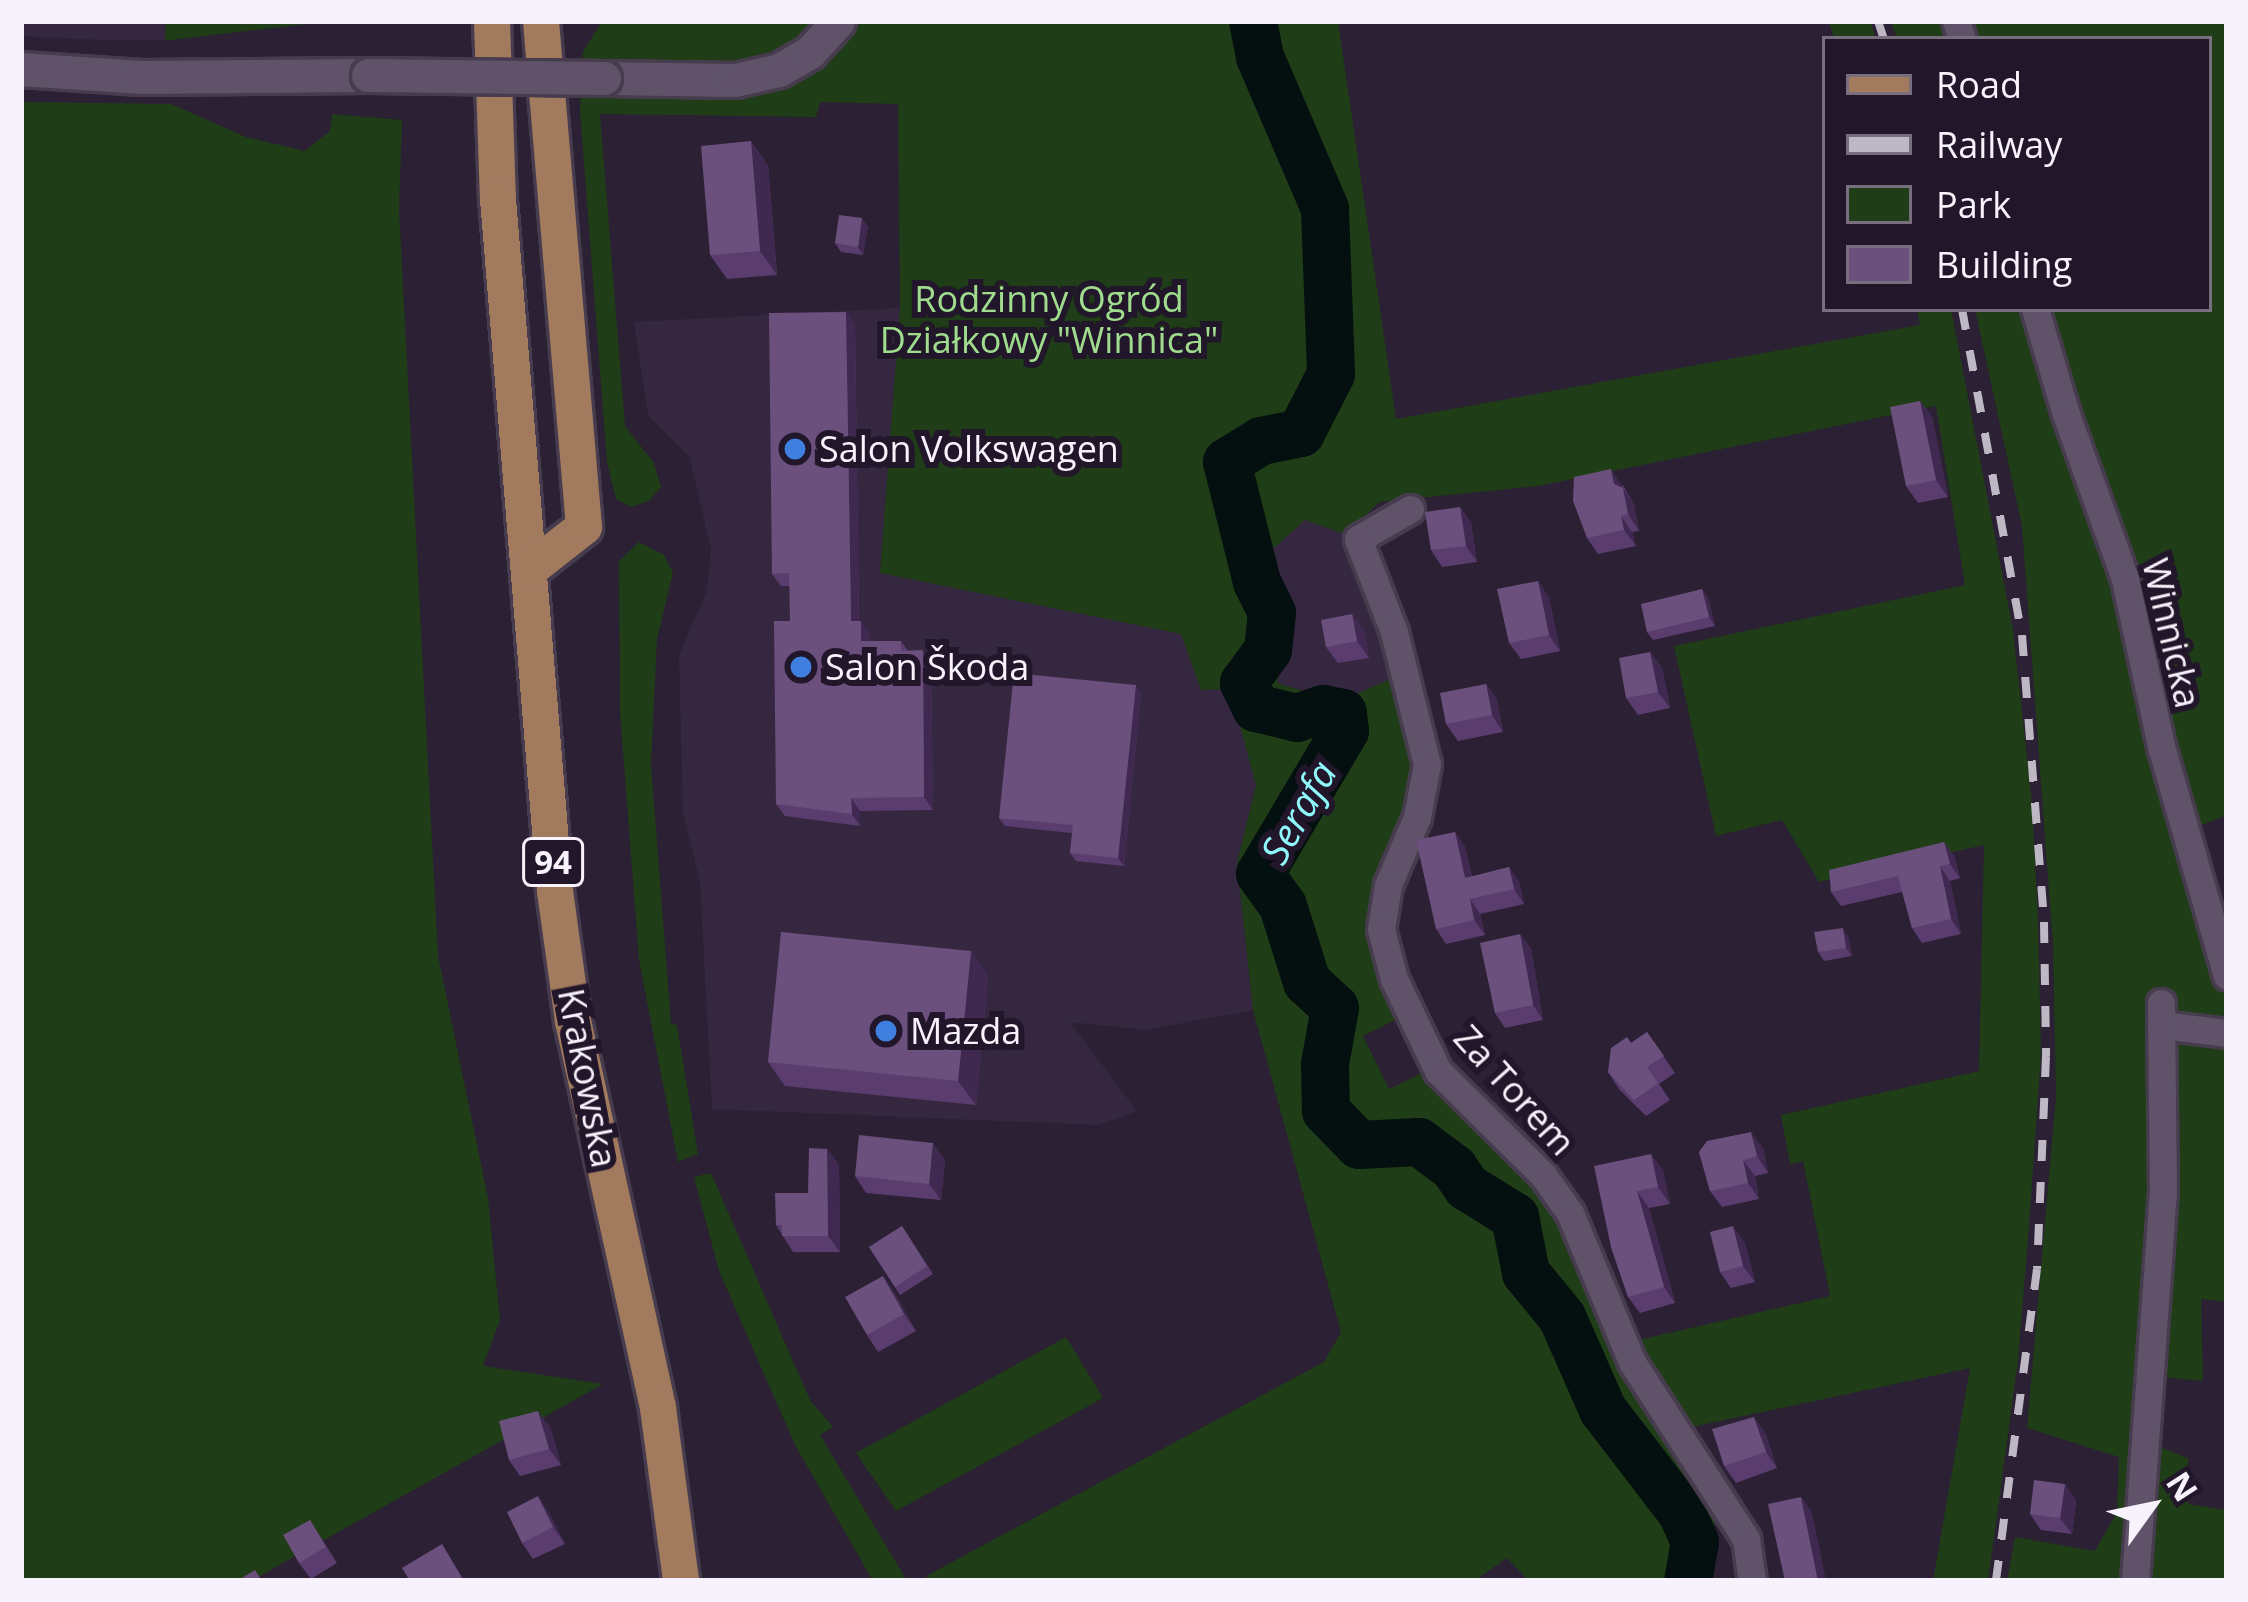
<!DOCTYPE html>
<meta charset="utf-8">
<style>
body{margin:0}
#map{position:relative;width:2248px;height:1602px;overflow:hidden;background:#2b2034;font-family:"Open Sans",sans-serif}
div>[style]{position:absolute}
.built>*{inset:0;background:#362741}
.green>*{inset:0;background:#1f3d16}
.river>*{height:48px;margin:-24px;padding:0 24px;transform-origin:24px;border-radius:24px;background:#040f0f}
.roads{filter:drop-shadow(3px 0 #463c4d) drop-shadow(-3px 0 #463c4d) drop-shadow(0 3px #463c4d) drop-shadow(0 -3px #463c4d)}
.minor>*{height:27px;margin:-13.5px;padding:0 13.5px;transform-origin:13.5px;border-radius:13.5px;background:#5f5269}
.tertiary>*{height:33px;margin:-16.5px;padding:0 16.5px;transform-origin:16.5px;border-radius:16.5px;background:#5f5269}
.primary>*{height:36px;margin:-18px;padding:0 18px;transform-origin:18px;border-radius:18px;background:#a27a5e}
.rail>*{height:8px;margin-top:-4px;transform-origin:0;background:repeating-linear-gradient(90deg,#beb7c4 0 21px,transparent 0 42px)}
.bridges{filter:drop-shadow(3px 0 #463c4d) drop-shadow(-3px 0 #463c4d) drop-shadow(0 3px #463c4d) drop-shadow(0 -3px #463c4d)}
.tertiary-bridge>*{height:33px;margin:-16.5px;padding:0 16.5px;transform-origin:16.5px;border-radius:16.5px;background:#5f5269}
.wall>*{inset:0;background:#5a3d6e}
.shaded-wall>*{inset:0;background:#402950}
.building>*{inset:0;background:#6b507d}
.dots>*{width:33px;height:33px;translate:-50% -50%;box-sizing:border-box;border:6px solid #22162a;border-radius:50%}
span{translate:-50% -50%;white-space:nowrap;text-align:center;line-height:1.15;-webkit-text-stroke:12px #22162a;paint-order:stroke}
.shield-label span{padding:3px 9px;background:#22162a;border:3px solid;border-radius:9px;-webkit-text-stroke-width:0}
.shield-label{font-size:33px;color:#f8f2fd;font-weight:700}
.park-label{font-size:36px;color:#a0dc8d}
.poi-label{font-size:36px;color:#f8f2fd}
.left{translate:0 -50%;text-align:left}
.street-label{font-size:36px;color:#f8f2fd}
.water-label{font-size:39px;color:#8ff8fc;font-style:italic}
.frame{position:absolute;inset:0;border:24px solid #f8f2fd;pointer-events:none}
.legend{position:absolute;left:1822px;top:36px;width:390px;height:276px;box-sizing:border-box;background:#22162a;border:3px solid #786e7e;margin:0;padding:15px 21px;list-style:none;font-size:36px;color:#f8f2fd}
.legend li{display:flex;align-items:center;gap:24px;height:60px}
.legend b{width:60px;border:3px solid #786e7e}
.north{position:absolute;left:2092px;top:1446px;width:120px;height:120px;-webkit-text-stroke:9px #22162a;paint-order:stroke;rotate:57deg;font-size:33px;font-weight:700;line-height:48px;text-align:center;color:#f8f2fd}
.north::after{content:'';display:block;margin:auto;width:42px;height:54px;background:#f8f2fd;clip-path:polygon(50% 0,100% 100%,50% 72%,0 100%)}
</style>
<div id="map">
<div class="built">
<div style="clip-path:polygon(21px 21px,166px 21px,165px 40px,103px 40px,21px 36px)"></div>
<div style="clip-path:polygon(900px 308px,880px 573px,1182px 634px,1201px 690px,1230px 689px,1256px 785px,1237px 863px,1253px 1010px,1145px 1030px,1070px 1022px,1137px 1111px,1099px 1125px,712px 1109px,700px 882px,683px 813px,679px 655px,706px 593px,711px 549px,689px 456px,648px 415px,634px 322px)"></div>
<div style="clip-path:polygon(1305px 520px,1345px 534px,1395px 677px,1338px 702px,1277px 683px,1290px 625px,1265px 556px)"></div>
</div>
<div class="green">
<div style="clip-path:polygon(166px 21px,332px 21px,170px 40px,165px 40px)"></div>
<div style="clip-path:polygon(602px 21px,1338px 21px,1396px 419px,1920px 325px,1917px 309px,1951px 309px,2013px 630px,2032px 803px,2038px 919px,2041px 1054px,2029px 1226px,2018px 1361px,1988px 1581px,1933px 1581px,1970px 1368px,1687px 1428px,1634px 1341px,1830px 1296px,1803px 1161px,1790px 1164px,1781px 1115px,1979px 1071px,1984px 845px,1819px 882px,1782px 820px,1716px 836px,1674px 646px,1965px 585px,1936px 406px,1538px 486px,1380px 502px,1345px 534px,1305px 520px,1265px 556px,1290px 625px,1277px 683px,1338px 702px,1395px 677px,1418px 762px,1408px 813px,1377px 895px,1403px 1016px,1363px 1036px,1389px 1089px,1430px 1069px,1548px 1192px,1639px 1398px,1711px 1509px,1715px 1524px,1699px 1570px,1703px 1581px,1529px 1581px,1507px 1558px,1474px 1581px,929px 1581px,926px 1576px,1324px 1362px,1341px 1332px,1253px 1010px,1237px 863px,1256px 785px,1230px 689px,1201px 690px,1181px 634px,880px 573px,900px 308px,898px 104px,820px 102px,816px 117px,600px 114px,625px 426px,654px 463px,661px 487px,649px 501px,631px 507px,616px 499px,607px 462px,580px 111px,583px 52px)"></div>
<div style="clip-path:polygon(1829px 21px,1870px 21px,1876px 39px,1834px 39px)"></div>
<div style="clip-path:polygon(1891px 21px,1947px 21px,1952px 39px,1897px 39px)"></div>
<div style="clip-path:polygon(1963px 21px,2227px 21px,2227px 815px,2192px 829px,2157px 665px,2165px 648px,2157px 609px,2143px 597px,2051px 309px,2209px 309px,2209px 39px,1969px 39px)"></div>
<div style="clip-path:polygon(21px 102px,171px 104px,246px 137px,305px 151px,330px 131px,332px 114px,402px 120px,399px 209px,438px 956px,488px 1198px,500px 1320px,483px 1366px,603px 1384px,251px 1581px,21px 1581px)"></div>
<div style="clip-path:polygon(1975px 309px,2025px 309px,2116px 581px,2227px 1006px,2227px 1302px,2201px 1299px,2203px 1381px,2149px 1376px,2152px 1444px,2188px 1458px,2188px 1504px,2227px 1510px,2227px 1581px,2007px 1581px,2015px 1537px,2095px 1551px,2117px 1512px,2119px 1457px,2027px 1428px,2056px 1096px,2053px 945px,2022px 526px)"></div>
<div style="clip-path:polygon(639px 542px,664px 555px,673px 573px,657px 639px,651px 765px,671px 1023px,677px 1025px,698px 1154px,678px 1162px,639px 960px,620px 712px,619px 561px)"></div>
<div style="clip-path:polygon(711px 1173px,810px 1400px,833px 1427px,820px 1435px,907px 1581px,873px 1581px,795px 1445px,719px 1271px,694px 1177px)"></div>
<div style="clip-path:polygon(1066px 1337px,1103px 1398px,896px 1511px,856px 1453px)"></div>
</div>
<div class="river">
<div style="left:1253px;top:21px;width:37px;rotate:79deg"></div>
<div style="left:1260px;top:57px;width:165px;rotate:66.8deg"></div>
<div style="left:1325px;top:209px;width:165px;rotate:87.9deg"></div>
<div style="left:1331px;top:374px;width:66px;rotate:117deg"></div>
<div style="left:1301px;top:433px;width:41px;rotate:168.7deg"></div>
<div style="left:1261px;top:441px;width:40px;rotate:148deg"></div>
<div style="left:1227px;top:462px;width:124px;rotate:76deg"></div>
<div style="left:1257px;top:582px;width:34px;rotate:64deg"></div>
<div style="left:1272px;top:613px;width:37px;rotate:96deg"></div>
<div style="left:1268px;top:650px;width:41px;rotate:126deg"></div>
<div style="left:1244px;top:683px;width:28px;rotate:64deg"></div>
<div style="left:1256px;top:708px;width:42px;rotate:13.7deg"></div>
<div style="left:1297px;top:718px;width:28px;rotate:-19deg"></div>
<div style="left:1323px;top:709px;width:20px;rotate:11deg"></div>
<div style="left:1343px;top:713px;width:18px;rotate:84deg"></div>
<div style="left:1345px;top:731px;width:166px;rotate:120.7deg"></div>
<div style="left:1260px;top:874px;width:39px;rotate:54deg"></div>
<div style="left:1283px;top:906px;width:80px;rotate:72.5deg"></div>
<div style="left:1307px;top:982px;width:38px;rotate:43deg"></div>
<div style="left:1335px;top:1008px;width:57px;rotate:100.1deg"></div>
<div style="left:1325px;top:1064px;width:47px;rotate:88.8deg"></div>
<div style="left:1326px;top:1111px;width:47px;rotate:45.9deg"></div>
<div style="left:1359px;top:1145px;width:60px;rotate:-2.9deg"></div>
<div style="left:1419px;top:1142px;width:44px;rotate:36.6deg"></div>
<div style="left:1454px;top:1168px;width:23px;rotate:56deg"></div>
<div style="left:1467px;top:1187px;width:57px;rotate:32deg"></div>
<div style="left:1515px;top:1217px;width:57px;rotate:78.9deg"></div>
<div style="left:1526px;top:1273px;width:57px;rotate:50.7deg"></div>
<div style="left:1562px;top:1317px;width:102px;rotate:66.2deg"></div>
<div style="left:1603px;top:1410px;width:130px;rotate:52.5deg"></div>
<div style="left:1682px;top:1513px;width:32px;rotate:66deg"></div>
<div style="left:1695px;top:1542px;width:40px;rotate:100deg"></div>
</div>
<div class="roads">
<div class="minor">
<div style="left:1956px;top:21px;width:19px;rotate:72deg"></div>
<div style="left:2035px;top:309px;width:109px;rotate:73.6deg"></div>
<div style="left:2066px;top:414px;width:175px;rotate:70.3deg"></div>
<div style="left:2125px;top:579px;width:171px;rotate:77.8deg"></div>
<div style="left:2161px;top:746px;width:239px;rotate:74deg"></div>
<div style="left:1410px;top:509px;width:60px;rotate:150deg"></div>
<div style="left:1358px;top:539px;width:100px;rotate:68.8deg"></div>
<div style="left:1394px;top:632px;width:136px;rotate:76deg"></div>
<div style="left:1427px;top:764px;width:54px;rotate:100.7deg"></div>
<div style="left:1417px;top:817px;width:74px;rotate:113.1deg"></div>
<div style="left:1388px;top:885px;width:45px;rotate:99deg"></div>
<div style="left:1381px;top:929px;width:52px;rotate:75.4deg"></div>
<div style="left:1394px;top:979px;width:102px;rotate:64.4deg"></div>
<div style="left:1438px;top:1071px;width:148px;rotate:44.7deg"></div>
<div style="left:1543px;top:1175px;width:47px;rotate:54.6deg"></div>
<div style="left:1570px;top:1213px;width:161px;rotate:67.4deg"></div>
<div style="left:1632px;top:1362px;width:211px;rotate:57.2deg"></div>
<div style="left:1746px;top:1539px;width:42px;rotate:81.9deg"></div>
<div style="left:2161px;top:1025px;width:66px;rotate:6.9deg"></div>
<div style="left:2135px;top:1581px;width:388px;rotate:-85.9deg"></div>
<div style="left:2163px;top:1194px;width:191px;rotate:-90.6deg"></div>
</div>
<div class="tertiary">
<div style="left:21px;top:69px;width:120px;rotate:3.8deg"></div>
<div style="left:141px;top:77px;width:227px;rotate:-0.5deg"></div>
<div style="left:604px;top:78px;width:131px;rotate:0.9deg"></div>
<div style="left:735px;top:80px;width:45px;rotate:-12.8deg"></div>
<div style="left:779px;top:70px;width:36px;rotate:-30deg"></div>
<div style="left:810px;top:52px;width:42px;rotate:-47.9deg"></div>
</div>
<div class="primary">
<div style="left:492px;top:21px;width:178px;rotate:88.1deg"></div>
<div style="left:498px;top:199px;width:694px;rotate:85.29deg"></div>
<div style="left:555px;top:891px;width:131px;rotate:82.1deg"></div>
<div style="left:573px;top:1021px;width:396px;rotate:77.6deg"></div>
<div style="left:658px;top:1408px;width:175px;rotate:82.4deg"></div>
<div style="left:529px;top:570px;width:70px;rotate:-38deg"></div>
<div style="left:584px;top:527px;width:508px;rotate:-94.86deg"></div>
</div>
</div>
<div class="rail">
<div style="left:1878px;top:21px;width:19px;rotate:72deg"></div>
<div style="left:1962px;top:309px;width:331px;rotate:79.6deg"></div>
<div style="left:2022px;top:635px;width:288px;rotate:85.6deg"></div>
<div style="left:2044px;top:922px;width:134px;rotate:89.1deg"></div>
<div style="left:2046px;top:1056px;width:213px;rotate:92.4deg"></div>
<div style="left:2037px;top:1269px;width:315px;rotate:97.5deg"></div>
</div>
<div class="bridges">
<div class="tertiary-bridge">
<div style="left:368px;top:75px;width:236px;rotate:0.7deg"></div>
</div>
</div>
<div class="wall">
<div style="clip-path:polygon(751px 141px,768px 166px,777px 275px,727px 279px,710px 255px)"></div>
<div style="clip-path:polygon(868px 226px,863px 255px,841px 252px,835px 243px)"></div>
<div style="clip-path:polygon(855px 324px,859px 621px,870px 634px,870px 641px,901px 641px,908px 651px,931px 663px,933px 810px,860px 811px,860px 826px,785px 816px,776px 804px,790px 621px,790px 586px,781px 586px,772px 574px)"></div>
<div style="clip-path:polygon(1920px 401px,1932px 417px,1948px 497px,1918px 503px,1906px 486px)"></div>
<div style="clip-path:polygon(1623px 485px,1634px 505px,1639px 531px,1632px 532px,1636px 546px,1598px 554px,1587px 538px)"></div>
<div style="clip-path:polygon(1460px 507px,1471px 523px,1477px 562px,1442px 567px,1431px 550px)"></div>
<div style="clip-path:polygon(1538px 581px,1549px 598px,1560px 651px,1521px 659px,1509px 643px)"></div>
<div style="clip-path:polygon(1702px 589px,1708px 598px,1715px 626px,1653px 640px,1647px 632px)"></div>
<div style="clip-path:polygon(1352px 614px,1364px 631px,1369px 658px,1338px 663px,1326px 647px)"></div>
<div style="clip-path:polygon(1650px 652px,1662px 668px,1670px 708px,1638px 715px,1626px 698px)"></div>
<div style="clip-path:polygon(1486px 684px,1497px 700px,1503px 732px,1458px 741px,1446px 724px)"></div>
<div style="clip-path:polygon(1141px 693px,1124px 866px,1076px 861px,1070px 853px,1072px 833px,1005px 826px,999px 818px)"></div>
<div style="clip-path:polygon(1455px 832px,1465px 847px,1472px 877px,1509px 867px,1519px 882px,1524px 904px,1480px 914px,1485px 935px,1446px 944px,1436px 929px)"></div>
<div style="clip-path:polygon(1944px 842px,1954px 856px,1960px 878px,1950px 881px,1961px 934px,1922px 943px,1912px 928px,1902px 892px,1841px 906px,1831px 892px)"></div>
<div style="clip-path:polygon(1520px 934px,1531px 949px,1543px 1020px,1505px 1028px,1495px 1013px)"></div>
<div style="clip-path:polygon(1848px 936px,1852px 956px,1824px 961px,1818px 952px)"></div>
<div style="clip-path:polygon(971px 951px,988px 976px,976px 1105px,785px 1086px,768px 1062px)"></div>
<div style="clip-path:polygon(1647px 1032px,1675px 1073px,1659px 1084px,1670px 1100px,1646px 1116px,1619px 1089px,1608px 1072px,1631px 1043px)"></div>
<div style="clip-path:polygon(1763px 1148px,1768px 1173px,1755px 1176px,1759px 1199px,1722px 1207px,1710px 1191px,1699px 1152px)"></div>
<div style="clip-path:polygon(827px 1149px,839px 1165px,840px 1252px,793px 1252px,776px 1225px,808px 1193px)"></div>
<div style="clip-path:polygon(1651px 1154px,1663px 1171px,1670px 1204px,1649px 1208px,1675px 1303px,1640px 1313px,1628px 1297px,1611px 1247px)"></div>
<div style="clip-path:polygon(945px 1160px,941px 1200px,866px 1193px,855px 1176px)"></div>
<div style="clip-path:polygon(902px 1226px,933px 1274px,900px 1295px,869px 1247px)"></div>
<div style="clip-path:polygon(1745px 1243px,1755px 1282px,1731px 1288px,1720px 1272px)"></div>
<div style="clip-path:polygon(894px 1292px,916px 1331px,878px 1352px,867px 1335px)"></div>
<div style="clip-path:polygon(550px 1427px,561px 1465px,520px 1476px,509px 1460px)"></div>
<div style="clip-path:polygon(1765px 1433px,1777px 1468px,1736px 1483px,1724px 1466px)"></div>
<div style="clip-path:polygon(2065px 1484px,2076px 1501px,2072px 1534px,2041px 1530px,2030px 1514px)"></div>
<div style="clip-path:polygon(549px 1513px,565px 1544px,533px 1559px,522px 1543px)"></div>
<div style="clip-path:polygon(310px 1520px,337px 1563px,311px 1579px,299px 1563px)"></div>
</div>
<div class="shaded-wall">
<div style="clip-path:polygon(751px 141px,768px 166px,777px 275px,760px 251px)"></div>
<div style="clip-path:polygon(862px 218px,868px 226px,863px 255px,858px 247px)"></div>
<div style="clip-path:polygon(846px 312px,855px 324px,859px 634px,851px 621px)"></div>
<div style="clip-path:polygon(1920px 401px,1932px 417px,1948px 497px,1936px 480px)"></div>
<div style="clip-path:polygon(1611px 469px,1634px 505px,1639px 531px,1628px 514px,1614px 484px)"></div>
<div style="clip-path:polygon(1460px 507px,1471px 523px,1477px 562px,1466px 546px)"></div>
<div style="clip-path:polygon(1621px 516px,1632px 532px,1636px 546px,1624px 530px)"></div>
<div style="clip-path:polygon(1538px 581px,1549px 598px,1560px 651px,1549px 635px)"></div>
<div style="clip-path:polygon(1702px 589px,1708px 598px,1715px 626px,1709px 617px)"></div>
<div style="clip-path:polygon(1352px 614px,1364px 631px,1369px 658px,1357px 641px)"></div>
<div style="clip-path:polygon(861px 621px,870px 634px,870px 654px,861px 641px)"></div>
<div style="clip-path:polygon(923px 650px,931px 663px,933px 810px,924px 797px)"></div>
<div style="clip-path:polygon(1650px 652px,1662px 668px,1670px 708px,1658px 692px)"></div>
<div style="clip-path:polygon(1486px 684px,1497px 700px,1503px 732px,1492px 715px)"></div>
<div style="clip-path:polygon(1136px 685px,1141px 693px,1124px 866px,1118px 858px)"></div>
<div style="clip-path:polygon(851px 798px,860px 811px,860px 826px,852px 814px)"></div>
<div style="clip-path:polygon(1455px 832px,1465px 847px,1475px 893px,1465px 878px)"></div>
<div style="clip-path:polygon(1944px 842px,1954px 856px,1960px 878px,1950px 864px)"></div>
<div style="clip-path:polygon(1940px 866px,1950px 881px,1961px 934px,1951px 919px)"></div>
<div style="clip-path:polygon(1509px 867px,1519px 882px,1524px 904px,1514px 889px)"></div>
<div style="clip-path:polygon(1470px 899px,1480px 914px,1485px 935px,1474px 920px)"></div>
<div style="clip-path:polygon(1843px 928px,1848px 936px,1852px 956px,1846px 948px)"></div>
<div style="clip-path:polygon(1520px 934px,1531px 949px,1543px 1020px,1533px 1005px)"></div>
<div style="clip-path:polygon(971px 951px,988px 976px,976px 1105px,958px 1081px)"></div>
<div style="clip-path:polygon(1751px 1132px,1763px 1148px,1768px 1173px,1757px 1156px)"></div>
<div style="clip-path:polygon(933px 1143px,945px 1160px,941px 1200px,929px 1184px)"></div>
<div style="clip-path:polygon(827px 1149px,839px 1165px,840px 1252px,828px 1236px)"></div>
<div style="clip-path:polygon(1651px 1154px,1663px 1171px,1670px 1204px,1658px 1187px)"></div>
<div style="clip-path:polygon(1743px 1160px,1755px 1176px,1759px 1199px,1748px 1183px)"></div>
<div style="clip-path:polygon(1637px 1191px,1649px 1208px,1675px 1303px,1664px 1287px)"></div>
<div style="clip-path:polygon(1733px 1226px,1745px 1243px,1755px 1282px,1743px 1266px)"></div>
<div style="clip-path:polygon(883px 1276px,894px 1292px,916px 1331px,904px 1314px)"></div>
<div style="clip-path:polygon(538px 1411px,550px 1427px,561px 1465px,549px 1449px)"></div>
<div style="clip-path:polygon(1754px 1417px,1765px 1433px,1777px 1468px,1766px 1452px)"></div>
<div style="clip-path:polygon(2065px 1484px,2076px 1501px,2072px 1534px,2060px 1518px)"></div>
<div style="clip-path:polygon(538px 1496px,549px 1513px,565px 1544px,553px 1527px)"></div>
<div style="clip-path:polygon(1801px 1497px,1812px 1512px,1826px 1581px,1818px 1581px)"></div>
</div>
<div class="building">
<div style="clip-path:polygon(751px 141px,760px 251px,710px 255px,701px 146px)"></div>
<div style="clip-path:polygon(839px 215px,862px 218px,858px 247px,835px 243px)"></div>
<div style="clip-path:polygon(846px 312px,851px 621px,861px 621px,861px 641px,901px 641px,901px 651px,923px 650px,924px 797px,851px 798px,852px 814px,776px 804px,774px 621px,790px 621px,789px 573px,772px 574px,769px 313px)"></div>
<div style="clip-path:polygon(1920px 401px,1936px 480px,1906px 486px,1890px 407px)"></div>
<div style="clip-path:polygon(1611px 469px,1614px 484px,1623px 488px,1628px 514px,1621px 516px,1624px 530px,1587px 538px,1573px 501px,1574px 477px)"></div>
<div style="clip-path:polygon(1460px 507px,1466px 546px,1431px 550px,1425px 512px)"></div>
<div style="clip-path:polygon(1538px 581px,1549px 635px,1509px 643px,1497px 589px)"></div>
<div style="clip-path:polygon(1702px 589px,1709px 617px,1647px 632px,1641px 604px)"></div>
<div style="clip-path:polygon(1352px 614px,1357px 641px,1326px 647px,1321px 620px)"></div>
<div style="clip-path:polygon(1650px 652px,1658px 692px,1626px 698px,1619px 658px)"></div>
<div style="clip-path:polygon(1014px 673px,1136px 685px,1118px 858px,1070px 853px,1073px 825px,999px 818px)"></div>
<div style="clip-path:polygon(1486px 684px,1492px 715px,1446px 724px,1440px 693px)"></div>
<div style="clip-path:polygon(1455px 832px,1465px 878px,1509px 867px,1514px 889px,1470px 899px,1474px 920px,1436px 929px,1416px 840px)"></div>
<div style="clip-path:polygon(1944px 842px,1950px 864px,1940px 866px,1951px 919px,1912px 928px,1898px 876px,1831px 892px,1829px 870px)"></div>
<div style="clip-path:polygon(1843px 928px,1846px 948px,1818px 952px,1814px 932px)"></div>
<div style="clip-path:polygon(781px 932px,971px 951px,958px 1081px,768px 1062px)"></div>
<div style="clip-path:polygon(1520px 934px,1533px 1005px,1495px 1013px,1480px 943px)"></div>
<div style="clip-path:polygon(1647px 1032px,1664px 1056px,1647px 1067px,1658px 1083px,1634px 1100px,1608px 1072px,1611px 1048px,1627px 1037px,1631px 1043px)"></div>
<div style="clip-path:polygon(1751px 1132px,1757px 1156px,1743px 1160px,1748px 1183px,1710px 1191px,1699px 1152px,1707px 1141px)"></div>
<div style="clip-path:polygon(859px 1135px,933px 1143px,929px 1184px,855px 1176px)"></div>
<div style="clip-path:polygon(809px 1148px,827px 1149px,828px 1236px,782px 1236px,782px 1225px,776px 1225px,775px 1193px,808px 1193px)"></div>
<div style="clip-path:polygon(1651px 1154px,1658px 1187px,1637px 1191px,1664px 1287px,1628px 1297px,1611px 1247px,1594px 1166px)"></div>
<div style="clip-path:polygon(902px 1226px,927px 1266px,895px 1287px,869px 1247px)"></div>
<div style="clip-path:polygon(1733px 1226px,1743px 1266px,1720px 1272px,1710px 1232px)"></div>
<div style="clip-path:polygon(883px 1276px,904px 1314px,867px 1335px,845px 1297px)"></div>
<div style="clip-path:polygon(538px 1411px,549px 1449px,509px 1460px,499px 1421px)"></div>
<div style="clip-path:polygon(1754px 1417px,1766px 1452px,1724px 1466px,1712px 1429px)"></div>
<div style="clip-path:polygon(2034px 1480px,2065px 1484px,2060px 1518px,2030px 1514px)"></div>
<div style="clip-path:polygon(538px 1496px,553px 1527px,522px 1543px,507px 1512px)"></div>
<div style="clip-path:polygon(1801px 1497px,1818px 1581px,1785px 1581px,1768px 1504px)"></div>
<div style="clip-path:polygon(310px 1520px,326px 1547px,299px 1563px,283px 1535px)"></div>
<div style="clip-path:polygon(442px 1544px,464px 1581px,410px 1581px,402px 1568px)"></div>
<div style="clip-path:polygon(255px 1570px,262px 1581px,237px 1581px)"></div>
</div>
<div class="dots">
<div style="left:795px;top:449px;background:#3f7fe0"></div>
<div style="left:801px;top:667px;background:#3f7fe0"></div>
<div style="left:886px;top:1031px;background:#3f7fe0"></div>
</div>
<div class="shield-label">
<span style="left:553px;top:862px">94</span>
</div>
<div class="park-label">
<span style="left:1049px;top:319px">Rodzinny Ogród<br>Działkowy "Winnica"</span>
</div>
<div class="poi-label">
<span class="left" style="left:819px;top:449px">Salon Volkswagen</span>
<span class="left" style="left:825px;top:667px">Salon Škoda</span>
<span class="left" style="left:910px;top:1031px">Mazda</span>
</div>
<div class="street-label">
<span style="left:2172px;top:633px;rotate:77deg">Winnicka</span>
<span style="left:588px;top:1078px;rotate:79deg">Krakowska</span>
<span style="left:1515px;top:1090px;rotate:48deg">Za Torem</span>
</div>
<div class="water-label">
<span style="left:1298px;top:812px;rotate:-60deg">Serafa</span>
</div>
<div class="frame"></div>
<ul class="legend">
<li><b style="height:15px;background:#a27a5e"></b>Road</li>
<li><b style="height:15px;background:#beb7c4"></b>Railway</li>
<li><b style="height:33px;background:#1f3d16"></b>Park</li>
<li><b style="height:33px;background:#6b507d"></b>Building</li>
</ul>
<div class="north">N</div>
</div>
